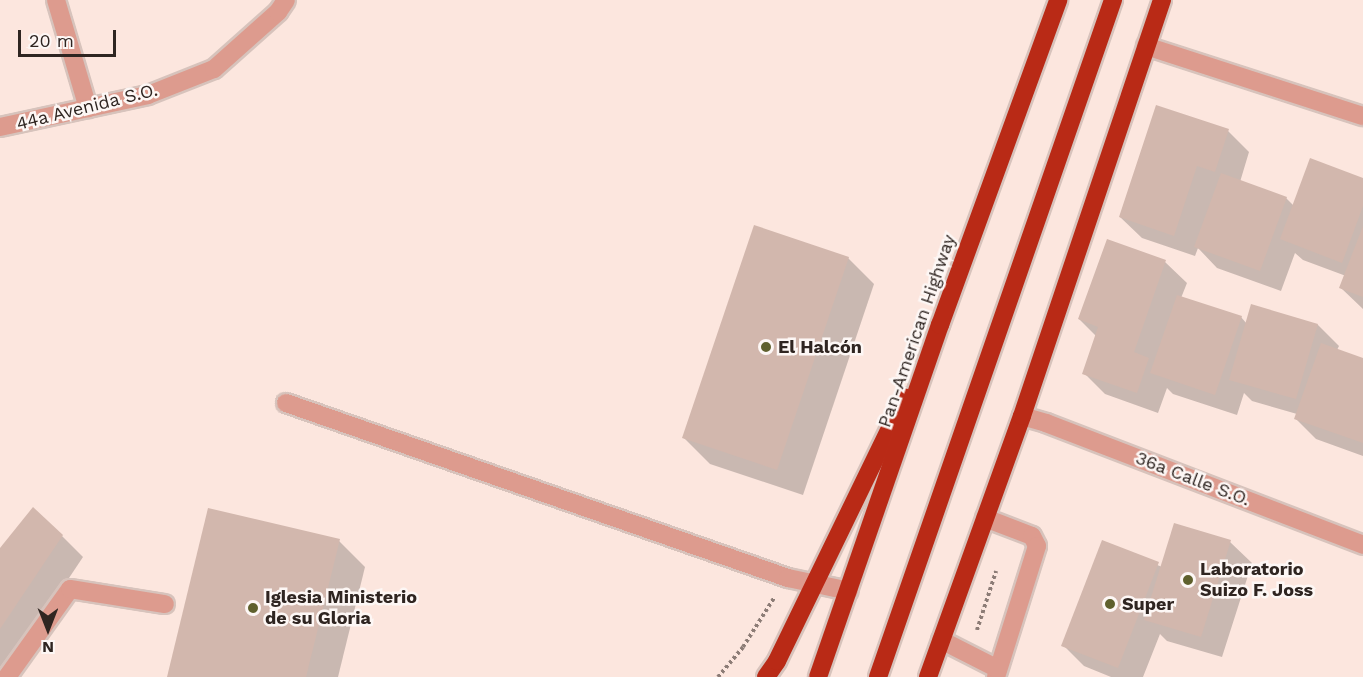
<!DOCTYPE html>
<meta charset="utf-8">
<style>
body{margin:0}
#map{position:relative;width:1363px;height:677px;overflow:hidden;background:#fce6de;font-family:"Work Sans",sans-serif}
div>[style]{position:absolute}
.shadow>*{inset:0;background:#0003}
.building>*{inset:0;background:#d2b7ad}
.path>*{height:4px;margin-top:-2px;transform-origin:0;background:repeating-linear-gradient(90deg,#8c7c76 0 3px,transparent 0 6px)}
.roads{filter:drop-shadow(2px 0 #d7c3bc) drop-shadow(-2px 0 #d7c3bc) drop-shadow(0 2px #d7c3bc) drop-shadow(0 -2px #d7c3bc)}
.minor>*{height:18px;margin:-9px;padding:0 9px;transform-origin:9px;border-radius:9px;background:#dd9b8e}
.highway>*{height:18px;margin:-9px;padding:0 9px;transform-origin:9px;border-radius:9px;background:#b92a16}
.dots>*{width:16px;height:16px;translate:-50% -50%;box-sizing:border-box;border:3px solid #fdf7f5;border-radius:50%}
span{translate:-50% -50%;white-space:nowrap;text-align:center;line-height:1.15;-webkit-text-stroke:5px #fdf7f5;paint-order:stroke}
.street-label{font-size:18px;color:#2f2521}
.poi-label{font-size:18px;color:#2f2521;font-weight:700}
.left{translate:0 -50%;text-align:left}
.north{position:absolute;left:18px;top:599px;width:60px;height:60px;-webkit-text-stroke:4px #fdf7f5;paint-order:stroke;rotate:180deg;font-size:16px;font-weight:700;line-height:24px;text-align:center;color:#2f2521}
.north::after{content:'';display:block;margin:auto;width:21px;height:27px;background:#2f2521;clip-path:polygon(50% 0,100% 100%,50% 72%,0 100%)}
.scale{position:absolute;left:18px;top:30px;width:98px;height:27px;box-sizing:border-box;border:3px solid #2f2521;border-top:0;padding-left:8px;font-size:18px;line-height:21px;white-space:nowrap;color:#2f2521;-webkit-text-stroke:4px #fdf7f5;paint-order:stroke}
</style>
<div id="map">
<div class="shadow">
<div style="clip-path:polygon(1228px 131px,1249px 152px,1240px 182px,1286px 198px,1294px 206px,1363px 179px,1363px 309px,1341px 288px,1346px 276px,1303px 260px,1295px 253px,1281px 291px,1217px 268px,1198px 248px,1195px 256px,1142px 238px,1120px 217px)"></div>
<div style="clip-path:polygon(1108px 241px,1165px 262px,1187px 283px,1181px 298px,1241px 317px,1247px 324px,1318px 325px,1339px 346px,1337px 350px,1363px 359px,1363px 456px,1316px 439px,1295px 418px,1297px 414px,1252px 401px,1244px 393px,1237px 415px,1173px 394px,1167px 388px,1158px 413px,1105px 394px,1084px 373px,1096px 336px,1079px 319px)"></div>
<div style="clip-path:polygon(848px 258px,874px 284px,803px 495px,710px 464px,684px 438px)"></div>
<div style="clip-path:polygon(62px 536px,83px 557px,3px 677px,0 677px,0 551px)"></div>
<div style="clip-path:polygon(339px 541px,365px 567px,338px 677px,169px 677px)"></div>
<div style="clip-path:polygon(1103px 542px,1162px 567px,1230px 542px,1252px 563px,1222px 657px,1167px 641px,1160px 634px,1143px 677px,1111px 677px,1084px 666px,1063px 645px)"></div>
</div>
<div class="building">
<div style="clip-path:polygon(1156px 105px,1229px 129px,1215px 172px,1197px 166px,1174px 236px,1119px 217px)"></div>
<div style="clip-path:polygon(1310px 158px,1363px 178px,1363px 206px,1342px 263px,1280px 239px)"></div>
<div style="clip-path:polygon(1221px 173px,1287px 197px,1260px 271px,1194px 247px)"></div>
<div style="clip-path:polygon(754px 225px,849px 257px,777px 470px,682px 438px)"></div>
<div style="clip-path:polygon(1363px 226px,1363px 297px,1339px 288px)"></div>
<div style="clip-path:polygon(1107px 239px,1166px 260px,1134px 352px,1149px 358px,1137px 393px,1082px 374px,1098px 327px,1078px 319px)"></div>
<div style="clip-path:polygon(1177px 295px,1242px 316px,1215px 395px,1150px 373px)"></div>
<div style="clip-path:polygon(1251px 304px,1318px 324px,1296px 399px,1229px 380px)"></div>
<div style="clip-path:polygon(1321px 343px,1363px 358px,1363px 443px,1294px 419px)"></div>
<div style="clip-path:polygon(33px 507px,63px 535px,0 629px,0 548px)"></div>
<div style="clip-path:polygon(208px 508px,340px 539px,306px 677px,167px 677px)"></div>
<div style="clip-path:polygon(1174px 523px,1231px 540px,1201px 637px,1144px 620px)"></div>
<div style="clip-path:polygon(1102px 540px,1159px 562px,1118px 668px,1061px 646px)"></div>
</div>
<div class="path">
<div style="left:977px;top:630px;width:62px;rotate:-72.1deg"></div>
<div style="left:718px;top:677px;width:39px;rotate:-50deg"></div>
<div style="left:743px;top:647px;width:58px;rotate:-57.7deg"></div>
</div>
<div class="roads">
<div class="minor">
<div style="left:56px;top:0;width:113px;rotate:73.5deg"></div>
<div style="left:1146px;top:46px;width:228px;rotate:17.9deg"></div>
<div style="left:0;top:127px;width:151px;rotate:-12.2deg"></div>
<div style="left:148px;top:95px;width:71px;rotate:-21.5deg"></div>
<div style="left:214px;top:69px;width:86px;rotate:-41.7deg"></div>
<div style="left:278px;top:12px;width:14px;rotate:-56deg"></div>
<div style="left:286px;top:403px;width:532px;rotate:19.22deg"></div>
<div style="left:788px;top:578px;width:62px;rotate:12deg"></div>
<div style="left:1022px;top:416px;width:25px;rotate:16deg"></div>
<div style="left:1046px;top:423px;width:340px;rotate:21deg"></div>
<div style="left:985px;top:518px;width:50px;rotate:21deg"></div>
<div style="left:1032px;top:536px;width:11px;rotate:63deg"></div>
<div style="left:1037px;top:546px;width:137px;rotate:107.4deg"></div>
<div style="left:941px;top:640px;width:64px;rotate:27deg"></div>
<div style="left:7px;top:677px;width:108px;rotate:-54.4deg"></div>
<div style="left:70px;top:589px;width:96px;rotate:9deg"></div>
</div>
<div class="highway">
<div style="left:766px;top:677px;width:19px;rotate:-55deg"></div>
<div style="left:777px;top:661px;width:293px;rotate:-64.1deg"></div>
<div style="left:818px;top:677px;width:373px;rotate:-70.9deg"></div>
<div style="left:940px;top:325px;width:346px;rotate:-70deg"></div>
<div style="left:878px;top:677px;width:717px;rotate:-70.86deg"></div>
<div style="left:928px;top:677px;width:277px;rotate:-70.2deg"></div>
<div style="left:1022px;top:416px;width:439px;rotate:-71.4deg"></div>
</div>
</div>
<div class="dots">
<div style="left:766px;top:347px;background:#5f602d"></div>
<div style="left:1188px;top:580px;background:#5f602d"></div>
<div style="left:1110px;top:604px;background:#5f602d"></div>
<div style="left:253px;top:608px;background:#5f602d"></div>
</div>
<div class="street-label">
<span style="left:87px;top:107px;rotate:-14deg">44a Avenida S.O.</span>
<span style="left:917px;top:331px;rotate:-71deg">Pan-American Highway</span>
<span style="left:1193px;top:479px;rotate:21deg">36a Calle S.O.</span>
</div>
<div class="poi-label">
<span class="left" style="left:778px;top:347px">El Halcón</span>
<span class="left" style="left:1200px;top:580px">Laboratorio<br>Suizo F. Joss</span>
<span class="left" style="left:265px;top:608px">Iglesia Ministerio<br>de su Gloria</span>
<span class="left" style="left:1122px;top:604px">Super</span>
</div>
<div class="north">N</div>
<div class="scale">20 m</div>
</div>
